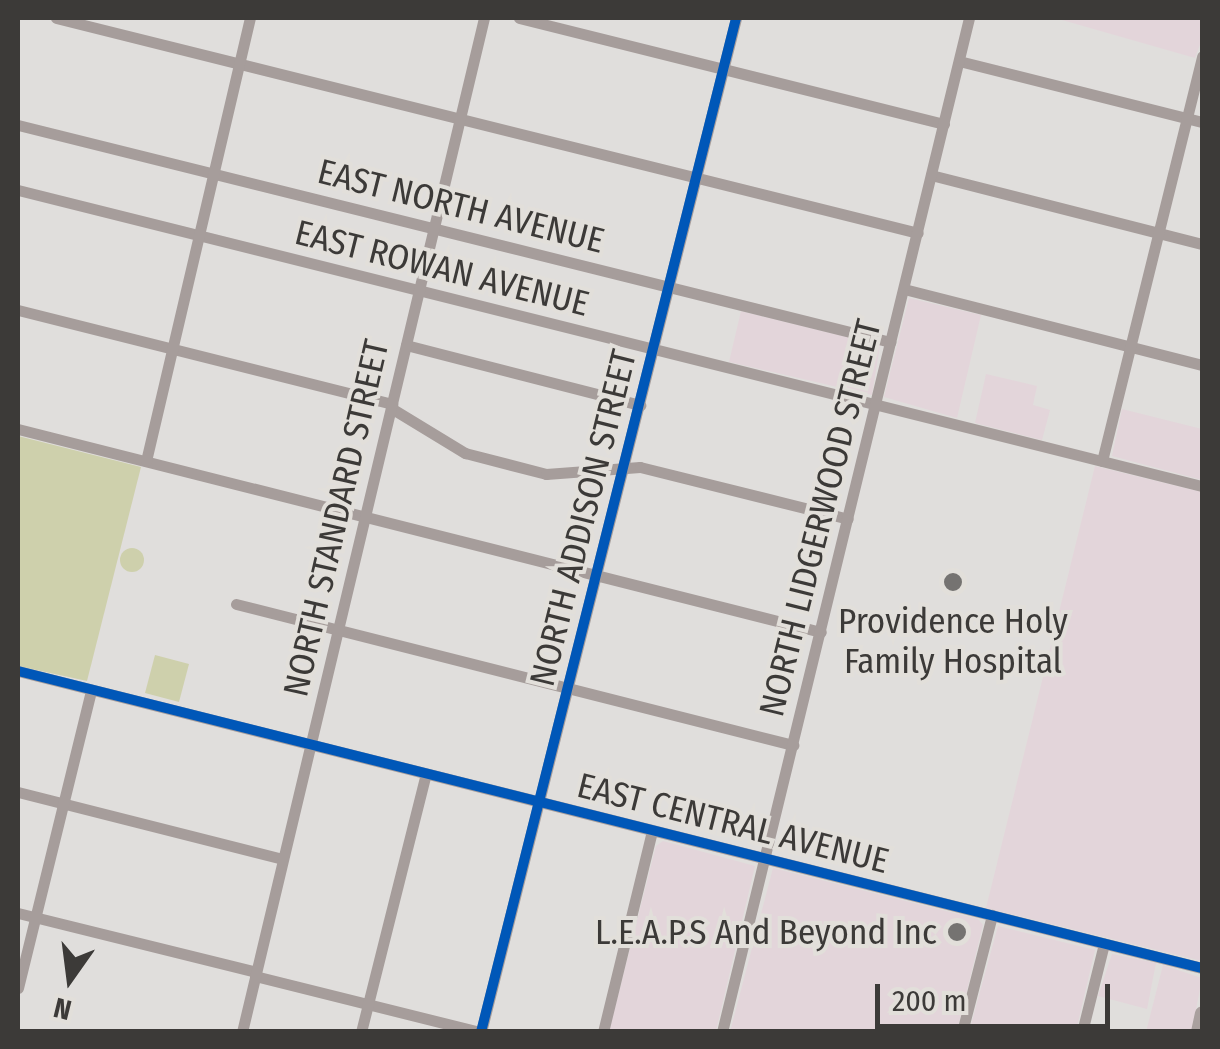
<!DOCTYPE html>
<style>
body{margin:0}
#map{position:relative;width:1220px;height:1049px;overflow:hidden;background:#e0dedc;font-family:"Fira Sans Condensed",sans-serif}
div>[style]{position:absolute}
.commercial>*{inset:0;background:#e3d5da}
.green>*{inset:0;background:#ced0ac}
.round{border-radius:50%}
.minor>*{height:11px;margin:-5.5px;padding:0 5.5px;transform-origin:5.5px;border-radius:5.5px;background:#a69d9b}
.major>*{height:14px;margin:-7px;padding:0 7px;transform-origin:7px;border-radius:7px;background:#a9a09e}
.cycleway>*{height:10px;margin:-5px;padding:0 5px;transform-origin:5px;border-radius:5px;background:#0057b8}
.dots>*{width:28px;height:28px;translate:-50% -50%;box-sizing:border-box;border:5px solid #e2dfda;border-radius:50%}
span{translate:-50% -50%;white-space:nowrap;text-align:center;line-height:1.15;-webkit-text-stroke:8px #e2dfda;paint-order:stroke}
.street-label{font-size:35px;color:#3c3a38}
.poi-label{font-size:35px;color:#3c3a38}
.right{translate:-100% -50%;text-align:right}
.frame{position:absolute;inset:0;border:20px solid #3c3a38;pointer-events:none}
.north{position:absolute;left:20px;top:929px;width:100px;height:100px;-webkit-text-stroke:8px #e2dfda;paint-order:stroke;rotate:194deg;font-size:28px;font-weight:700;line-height:40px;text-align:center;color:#3c3a38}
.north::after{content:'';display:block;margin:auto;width:35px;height:45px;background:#3c3a38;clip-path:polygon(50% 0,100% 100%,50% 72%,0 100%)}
.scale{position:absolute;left:875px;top:984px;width:235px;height:45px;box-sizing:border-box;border:5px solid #3c3a38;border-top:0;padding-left:12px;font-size:30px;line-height:35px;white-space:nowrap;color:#3c3a38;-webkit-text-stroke:8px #e2dfda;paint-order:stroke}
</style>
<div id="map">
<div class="commercial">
<div style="clip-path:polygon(1055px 18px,1202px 18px,1202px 39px,1195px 58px)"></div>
<div style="clip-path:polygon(909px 298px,981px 315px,957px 418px,884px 397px)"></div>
<div style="clip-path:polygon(741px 311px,880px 345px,872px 395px,729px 362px)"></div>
<div style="clip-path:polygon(986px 374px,1037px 386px,1033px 405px,1050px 410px,1042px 440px,975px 423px)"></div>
<div style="clip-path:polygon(1122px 409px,1202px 429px,1202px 480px,1112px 456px)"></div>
<div style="clip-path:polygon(1095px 466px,1202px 492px,1202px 961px,986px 908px)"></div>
<div style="clip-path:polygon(663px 841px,755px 866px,716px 1031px,609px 1031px,656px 846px)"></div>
<div style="clip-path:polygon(773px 868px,978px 919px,983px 925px,957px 1031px,730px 1032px)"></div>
<div style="clip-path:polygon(998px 926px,1095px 950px,1076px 1031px,969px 1032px)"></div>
<div style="clip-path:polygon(1112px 954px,1156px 963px,1147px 1009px,1098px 996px)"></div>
<div style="clip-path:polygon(1163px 965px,1202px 978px,1192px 1031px,1146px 1032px)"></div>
</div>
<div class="green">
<div style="clip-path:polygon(18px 436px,141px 467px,87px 681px,18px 666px)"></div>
<div class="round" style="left:120px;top:548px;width:24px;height:24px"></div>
<div style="clip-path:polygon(155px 655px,189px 664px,179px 702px,145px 693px)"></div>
</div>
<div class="minor">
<div style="left:56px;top:18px;width:888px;rotate:14deg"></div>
<div style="left:519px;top:18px;width:438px;rotate:14deg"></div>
<div style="left:959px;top:61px;width:251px;rotate:14.1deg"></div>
<div style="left:18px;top:125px;width:899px;rotate:13.97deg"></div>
<div style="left:931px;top:175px;width:280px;rotate:14.3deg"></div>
<div style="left:18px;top:190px;width:1220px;rotate:14.04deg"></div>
<div style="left:904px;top:289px;width:308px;rotate:14.3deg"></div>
<div style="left:18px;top:310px;width:386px;rotate:14.1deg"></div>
<div style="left:406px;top:345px;width:242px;rotate:14.4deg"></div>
<div style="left:391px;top:408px;width:87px;rotate:31.3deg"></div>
<div style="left:465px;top:453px;width:84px;rotate:14.5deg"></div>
<div style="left:546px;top:474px;width:94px;rotate:-4.3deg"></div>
<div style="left:640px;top:467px;width:214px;rotate:14deg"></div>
<div style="left:18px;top:429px;width:828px;rotate:14.19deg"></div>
<div style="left:146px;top:461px;width:455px;rotate:-76.8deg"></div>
<div style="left:1102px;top:461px;width:417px;rotate:-76.1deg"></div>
<div style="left:236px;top:604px;width:575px;rotate:14.21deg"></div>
<div style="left:18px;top:671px;width:1221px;rotate:14.08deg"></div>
<div style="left:18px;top:792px;width:272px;rotate:14.2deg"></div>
<div style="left:18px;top:913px;width:245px;rotate:13.9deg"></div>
<div style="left:255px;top:976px;width:232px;rotate:14deg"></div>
<div style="left:18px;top:988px;width:307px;rotate:-76.2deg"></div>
<div style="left:242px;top:1032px;width:1042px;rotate:-76.58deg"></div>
<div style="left:361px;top:1032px;width:266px;rotate:-75.9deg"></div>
<div style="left:481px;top:1032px;width:1046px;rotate:-75.88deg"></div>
<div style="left:603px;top:1032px;width:207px;rotate:-76.3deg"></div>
<div style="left:722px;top:1032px;width:1044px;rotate:-76.31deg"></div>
<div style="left:962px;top:1032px;width:121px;rotate:-75.6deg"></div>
<div style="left:1082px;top:1032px;width:91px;rotate:-76deg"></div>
</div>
<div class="major">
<div style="left:1198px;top:1032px;width:19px;rotate:-78deg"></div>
</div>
<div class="cycleway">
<div style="left:18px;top:671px;width:1221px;rotate:14.08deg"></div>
<div style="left:481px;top:1032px;width:1046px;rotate:-75.88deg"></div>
</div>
<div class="dots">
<div style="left:953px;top:582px;background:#757371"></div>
<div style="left:957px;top:932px;background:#757371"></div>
</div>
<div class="street-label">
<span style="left:461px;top:206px;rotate:14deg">EAST NORTH AVENUE</span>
<span style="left:442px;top:268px;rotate:14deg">EAST ROWAN AVENUE</span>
<span style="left:336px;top:518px;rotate:-77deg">NORTH STANDARD STREET</span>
<span style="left:583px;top:518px;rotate:-76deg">NORTH ADDISON STREET</span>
<span style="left:820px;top:518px;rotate:-76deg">NORTH LIDGERWOOD STREET</span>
<span style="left:733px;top:823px;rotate:14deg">EAST CENTRAL AVENUE</span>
</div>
<div class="poi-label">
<span style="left:953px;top:641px">Providence Holy<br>Family Hospital</span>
<span class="right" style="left:937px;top:932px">L.E.A.P.S And Beyond Inc</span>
</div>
<div class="frame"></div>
<div class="north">N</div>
<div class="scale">200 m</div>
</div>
